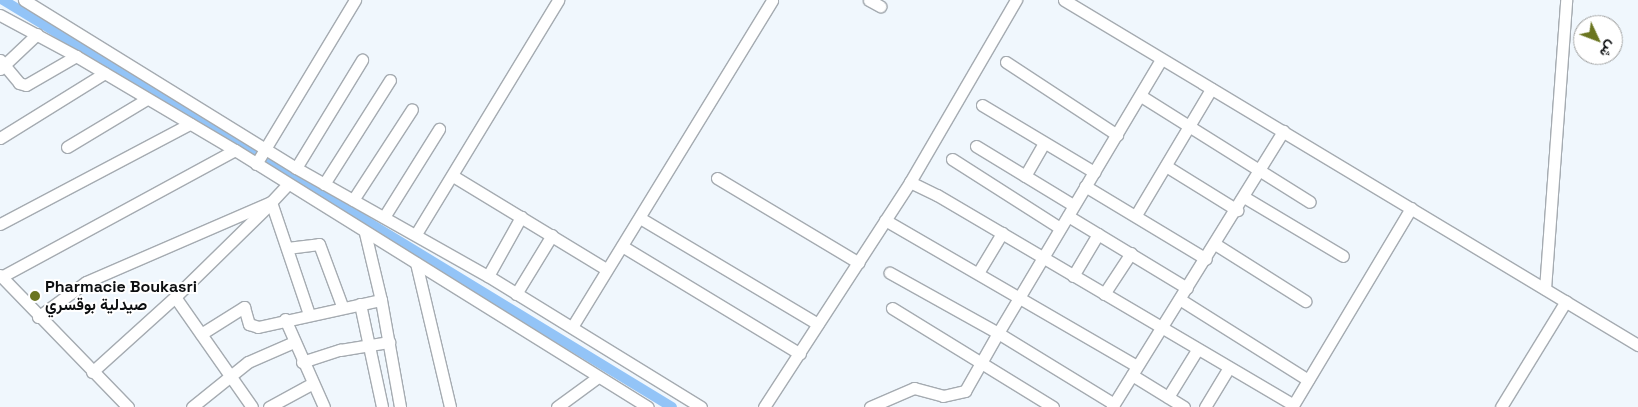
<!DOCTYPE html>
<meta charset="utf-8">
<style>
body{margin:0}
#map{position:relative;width:1638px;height:407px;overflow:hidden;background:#f0f7fd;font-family:"Space Grotesk",Vazirmatn,sans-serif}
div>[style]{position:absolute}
.canal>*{height:10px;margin:-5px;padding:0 5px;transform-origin:5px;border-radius:5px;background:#93c4f7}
.roads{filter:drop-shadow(1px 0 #a5abb1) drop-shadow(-1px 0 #a5abb1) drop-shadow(0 1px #a5abb1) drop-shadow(0 -1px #a5abb1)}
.minor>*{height:11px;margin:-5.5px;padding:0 5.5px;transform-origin:5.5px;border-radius:5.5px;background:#fff}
.dots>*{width:14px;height:14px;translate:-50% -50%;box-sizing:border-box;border:2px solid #fff;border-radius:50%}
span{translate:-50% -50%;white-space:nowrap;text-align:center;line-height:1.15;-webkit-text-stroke:4px #fff;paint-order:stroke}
.poi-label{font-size:16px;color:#0c0e10;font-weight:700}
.left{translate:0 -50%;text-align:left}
.north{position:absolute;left:1573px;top:15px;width:50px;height:50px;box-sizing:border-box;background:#fff;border:1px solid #9e9f9f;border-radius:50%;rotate:133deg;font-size:14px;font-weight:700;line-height:20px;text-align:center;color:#0c0e10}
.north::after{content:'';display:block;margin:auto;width:18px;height:22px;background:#6a7520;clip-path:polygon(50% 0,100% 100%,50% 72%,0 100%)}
</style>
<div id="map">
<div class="canal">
<div style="left:3px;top:0;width:783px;rotate:31.32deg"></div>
</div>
<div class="roads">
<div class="minor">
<div style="left:24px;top:0;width:320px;rotate:31.7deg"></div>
<div style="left:296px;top:168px;width:220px;rotate:29.4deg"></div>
<div style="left:488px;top:276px;width:250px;rotate:31.6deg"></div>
<div style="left:869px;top:0;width:13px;rotate:29deg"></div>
<div style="left:1064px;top:0;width:670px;rotate:31.01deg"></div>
<div style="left:0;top:15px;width:86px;rotate:28.3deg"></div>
<div style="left:76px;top:56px;width:185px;rotate:30.6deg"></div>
<div style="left:235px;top:150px;width:486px;rotate:31.9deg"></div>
<div style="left:0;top:60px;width:30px;rotate:50deg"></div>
<div style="left:19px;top:83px;width:7px;rotate:16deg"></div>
<div style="left:26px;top:85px;width:58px;rotate:-30.1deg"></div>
<div style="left:1006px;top:62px;width:133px;rotate:33.3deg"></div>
<div style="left:0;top:69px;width:51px;rotate:-43.4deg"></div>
<div style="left:1141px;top:96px;width:199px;rotate:32.1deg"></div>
<div style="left:982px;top:105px;width:131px;rotate:30.9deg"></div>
<div style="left:0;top:138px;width:123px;rotate:-31.8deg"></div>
<div style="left:976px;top:146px;width:114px;rotate:31.3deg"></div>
<div style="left:67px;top:147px;width:93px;rotate:-31deg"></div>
<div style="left:952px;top:159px;width:128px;rotate:32.6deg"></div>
<div style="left:256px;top:164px;width:192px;rotate:-58.9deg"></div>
<div style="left:1166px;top:166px;width:84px;rotate:31.8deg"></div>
<div style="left:296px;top:168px;width:127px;rotate:-58.6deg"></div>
<div style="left:453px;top:176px;width:179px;rotate:31.3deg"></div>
<div style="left:1025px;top:176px;width:38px;rotate:-60deg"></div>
<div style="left:717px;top:178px;width:165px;rotate:30.9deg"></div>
<div style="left:910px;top:182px;width:30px;rotate:26deg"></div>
<div style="left:937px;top:195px;width:413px;rotate:30.5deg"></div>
<div style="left:288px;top:184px;width:25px;rotate:133deg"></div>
<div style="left:271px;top:202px;width:118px;rotate:71.3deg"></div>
<div style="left:324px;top:184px;width:123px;rotate:-57.6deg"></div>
<div style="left:1085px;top:186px;width:141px;rotate:31.1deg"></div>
<div style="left:1244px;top:197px;width:115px;rotate:30.8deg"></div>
<div style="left:353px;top:200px;width:108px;rotate:-57deg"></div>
<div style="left:1136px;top:215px;width:147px;rotate:-59.2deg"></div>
<div style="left:1068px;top:216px;width:139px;rotate:31.2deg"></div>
<div style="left:384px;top:217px;width:104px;rotate:-58deg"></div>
<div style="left:640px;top:218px;width:207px;rotate:30.8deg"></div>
<div style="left:885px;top:220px;width:291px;rotate:30.1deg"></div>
<div style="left:0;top:224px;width:215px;rotate:-27.8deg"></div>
<div style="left:365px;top:233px;width:69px;rotate:76.6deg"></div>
<div style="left:381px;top:300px;width:109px;rotate:79.9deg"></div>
<div style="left:416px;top:234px;width:274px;rotate:-58.7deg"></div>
<div style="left:1215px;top:244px;width:107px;rotate:32.3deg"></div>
<div style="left:622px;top:246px;width:208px;rotate:31.2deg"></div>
<div style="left:287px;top:248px;width:32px;rotate:-7deg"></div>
<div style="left:319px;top:244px;width:66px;rotate:69.6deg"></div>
<div style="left:416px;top:263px;width:148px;rotate:76.7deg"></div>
<div style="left:978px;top:273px;width:47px;rotate:-59deg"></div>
<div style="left:0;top:275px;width:184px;rotate:45.9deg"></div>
<div style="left:488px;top:276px;width:68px;rotate:-60.8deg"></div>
<div style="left:1073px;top:276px;width:49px;rotate:-59.2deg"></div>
<div style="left:1px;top:277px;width:266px;rotate:-28.5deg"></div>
<div style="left:1545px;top:289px;width:290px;rotate:-85.8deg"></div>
<div style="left:516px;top:294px;width:69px;rotate:-58.6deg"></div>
<div style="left:1104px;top:294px;width:49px;rotate:-56.6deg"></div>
<div style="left:175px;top:297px;width:134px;rotate:55deg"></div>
<div style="left:1181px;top:300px;width:150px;rotate:32.2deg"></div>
<div style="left:360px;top:304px;width:105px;rotate:77.9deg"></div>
<div style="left:892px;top:308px;width:189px;rotate:31.6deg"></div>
<div style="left:38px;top:317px;width:59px;rotate:-36.1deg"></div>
<div style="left:86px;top:282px;width:202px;rotate:-23.4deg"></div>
<div style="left:285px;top:319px;width:96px;rotate:66.1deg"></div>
<div style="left:572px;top:327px;width:383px;rotate:-58.5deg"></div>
<div style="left:201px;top:334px;width:51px;rotate:-32.1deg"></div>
<div style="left:244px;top:307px;width:18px;rotate:74deg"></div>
<div style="left:249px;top:324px;width:9px;rotate:18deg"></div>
<div style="left:258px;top:327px;width:126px;rotate:-12.4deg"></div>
<div style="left:302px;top:362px;width:40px;rotate:-18deg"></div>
<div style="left:340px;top:350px;width:50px;rotate:-9.3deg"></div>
<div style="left:92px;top:372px;width:112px;rotate:-42.1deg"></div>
<div style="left:175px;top:297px;width:129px;rotate:-44.4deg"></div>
<div style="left:1132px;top:375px;width:61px;rotate:31.6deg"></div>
<div style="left:1168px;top:397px;width:55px;rotate:-58.3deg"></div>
<div style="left:1114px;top:404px;width:136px;rotate:-148.5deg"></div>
<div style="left:998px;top:333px;width:318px;rotate:-59.2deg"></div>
<div style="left:192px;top:407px;width:72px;rotate:-38.8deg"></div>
<div style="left:248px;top:362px;width:50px;rotate:-23.5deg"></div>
<div style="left:269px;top:407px;width:50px;rotate:-28.6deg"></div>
<div style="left:557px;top:407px;width:51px;rotate:-36.2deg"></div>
<div style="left:764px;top:407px;width:268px;rotate:-57deg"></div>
<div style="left:910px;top:182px;width:211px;rotate:-59.8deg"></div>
<div style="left:870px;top:407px;width:48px;rotate:-23.4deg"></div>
<div style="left:914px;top:388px;width:30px;rotate:15deg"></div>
<div style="left:943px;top:396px;width:23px;rotate:-13deg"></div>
<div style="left:965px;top:391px;width:67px;rotate:-60.4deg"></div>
<div style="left:998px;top:333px;width:124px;rotate:-150.9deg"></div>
<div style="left:1112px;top:407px;width:325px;rotate:-58.2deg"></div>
<div style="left:1205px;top:407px;width:44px;rotate:-58.8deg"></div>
<div style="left:1292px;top:407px;width:232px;rotate:-59.1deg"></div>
<div style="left:1501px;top:407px;width:124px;rotate:-58.5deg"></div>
</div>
</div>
<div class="dots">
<div style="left:35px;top:296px;background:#6a7520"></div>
</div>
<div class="poi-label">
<span class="left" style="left:45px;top:296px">Pharmacie Boukasri<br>صيدلية بوقسري</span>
</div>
<div class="north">ش</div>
</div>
